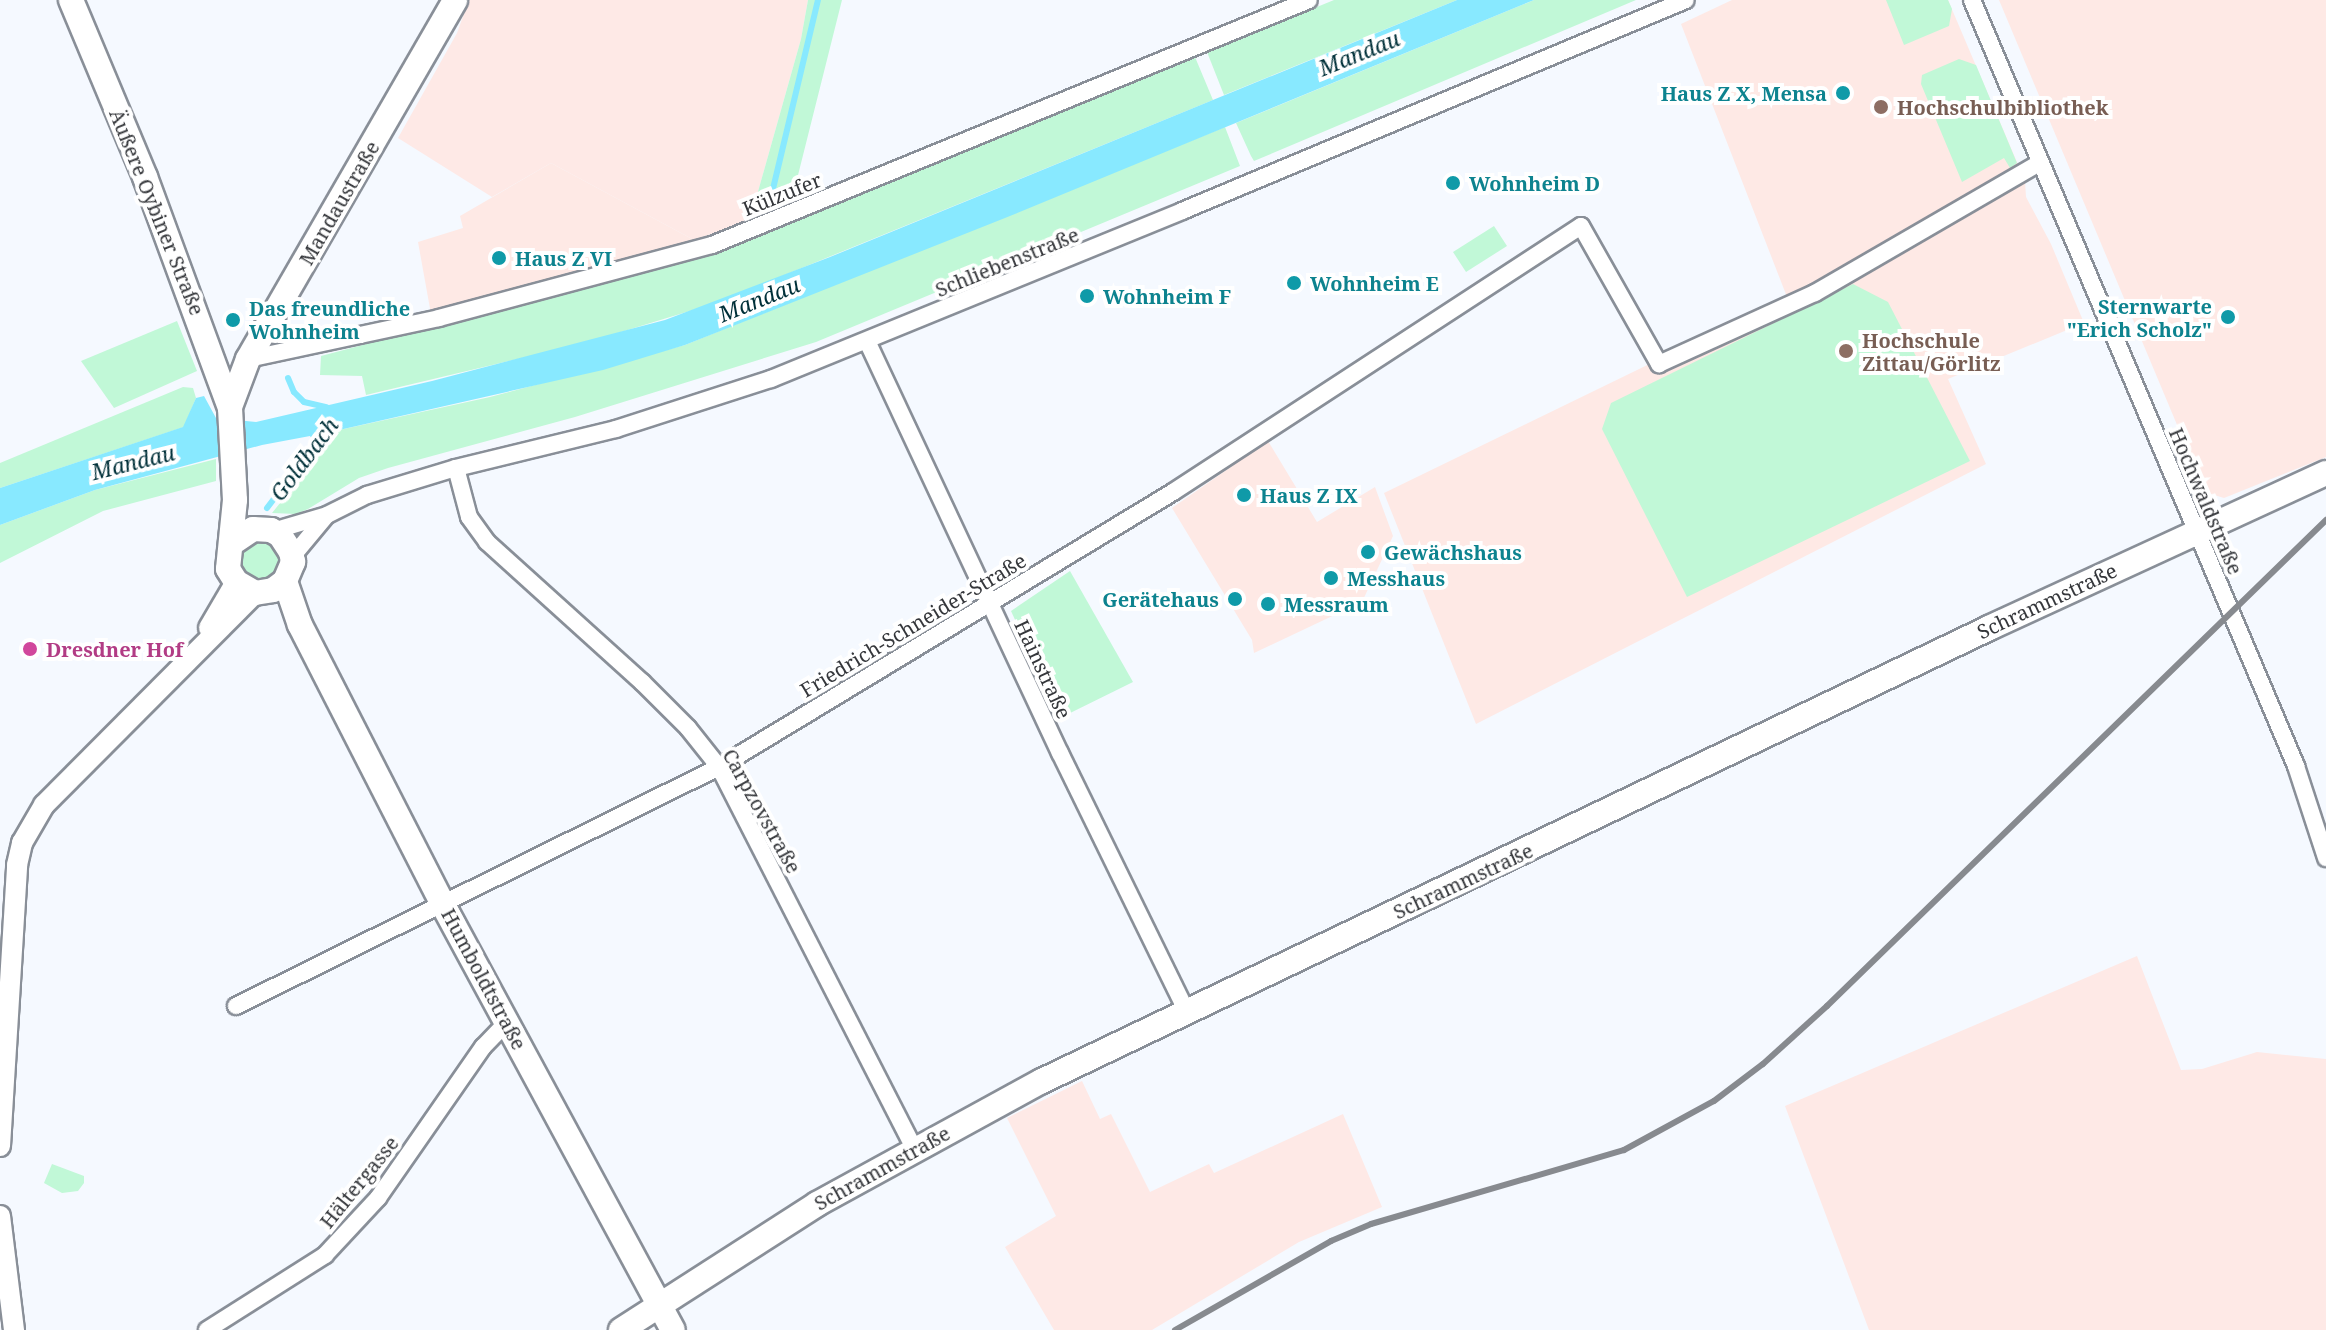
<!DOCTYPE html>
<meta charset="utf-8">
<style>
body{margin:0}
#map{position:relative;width:2326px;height:1330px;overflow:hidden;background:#f5f9ff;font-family:"Noto Serif",serif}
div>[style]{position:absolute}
.commercial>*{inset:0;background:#fee9e6}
.education>*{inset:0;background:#fee9e5}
.green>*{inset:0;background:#c1f8d7}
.round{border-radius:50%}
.water>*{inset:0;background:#88e9ff}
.stream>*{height:6px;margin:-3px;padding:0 3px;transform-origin:3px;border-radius:3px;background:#88e9ff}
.roads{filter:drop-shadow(2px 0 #898f98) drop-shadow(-2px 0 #898f98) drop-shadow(0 2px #898f98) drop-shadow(0 -2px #898f98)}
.minor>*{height:16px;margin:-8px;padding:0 8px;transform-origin:8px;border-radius:8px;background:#fff}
.tertiary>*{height:20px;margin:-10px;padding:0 10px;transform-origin:10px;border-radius:10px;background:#fff}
.secondary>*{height:24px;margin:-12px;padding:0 12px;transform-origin:12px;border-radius:12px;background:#fff}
.rail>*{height:6px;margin:-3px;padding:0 3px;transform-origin:3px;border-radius:3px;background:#878a8f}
.dots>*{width:22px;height:22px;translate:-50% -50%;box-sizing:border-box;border:4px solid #fff;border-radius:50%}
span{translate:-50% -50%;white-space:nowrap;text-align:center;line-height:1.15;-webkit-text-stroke:8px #fff;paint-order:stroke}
.culture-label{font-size:20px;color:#0d838f;font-weight:700}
.right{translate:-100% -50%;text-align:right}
.left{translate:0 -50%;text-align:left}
.education-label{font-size:20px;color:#785e54;font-weight:700}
.street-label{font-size:20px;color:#35373b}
.hotel-label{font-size:20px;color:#b23c85;font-weight:700}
.water-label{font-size:22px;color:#003039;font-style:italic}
</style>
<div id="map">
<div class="commercial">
<div style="clip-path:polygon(469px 0,808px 0,801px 39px,750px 220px,694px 240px,551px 163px,492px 197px,398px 138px,457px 33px)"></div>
<div style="clip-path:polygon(2137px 956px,2181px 1070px,2202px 1069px,2257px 1052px,2326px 1059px,2326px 1330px,1869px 1330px,1785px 1106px)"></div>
<div style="clip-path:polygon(1082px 1081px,1100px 1119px,1111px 1114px,1150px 1192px,1209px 1164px,1214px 1173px,1343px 1114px,1382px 1207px,1299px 1242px,1152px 1330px,1054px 1330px,1005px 1247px,1056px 1216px,1007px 1118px)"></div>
</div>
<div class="education">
<div style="clip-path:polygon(1732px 0,1948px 0,2025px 181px,2026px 197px,2051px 244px,2084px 323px,1948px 379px,1986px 464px,1476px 724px,1384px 493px,1787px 297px,1681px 24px)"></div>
<div style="clip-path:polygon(1999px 0,2326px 0,2326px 457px,2224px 498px,2211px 494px,2201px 482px)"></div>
<div style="clip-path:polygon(551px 163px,694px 240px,582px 275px,431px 314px,418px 242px,463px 228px,460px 216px)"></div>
<div style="clip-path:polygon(1268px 441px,1317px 522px,1375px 487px,1393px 536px,1362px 602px,1254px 653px,1252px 640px,1172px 508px)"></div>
</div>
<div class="green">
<div style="clip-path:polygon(808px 0,842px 0,791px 203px,750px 220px,801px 39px)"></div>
<div style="clip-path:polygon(1334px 0,1457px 0,1224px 95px,1207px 52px)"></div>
<div style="clip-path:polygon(1534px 0,1636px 0,1254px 161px,1251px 156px,1236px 123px)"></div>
<div style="clip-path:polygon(1886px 0,1948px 0,1952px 9px,1949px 26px,1904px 45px)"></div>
<div style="clip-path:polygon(1195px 57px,1213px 100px,716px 303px,585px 343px,366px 395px,362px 376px,320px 375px,321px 356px,714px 252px)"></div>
<div style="clip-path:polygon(1959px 59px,1976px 65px,2017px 163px,2010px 168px,2004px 158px,1962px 182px,1921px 84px,1922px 75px)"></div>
<div style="clip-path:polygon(1225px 127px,1240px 166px,816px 342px,575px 417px,388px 468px,359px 478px,308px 509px,296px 514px,272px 513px,339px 430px,490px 397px,685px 345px)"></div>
<div style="clip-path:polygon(1494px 226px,1507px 246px,1466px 272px,1453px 252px)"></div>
<div style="clip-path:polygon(1853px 284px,1888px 302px,1970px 461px,1687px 597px,1602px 429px,1611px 403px)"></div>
<div style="clip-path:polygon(177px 321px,197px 371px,114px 408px,81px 361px)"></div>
<div style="clip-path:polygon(183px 387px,193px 388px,196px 398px,184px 427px,0 488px,0 463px)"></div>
<div style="clip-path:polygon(216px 459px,216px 481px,103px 511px,0 563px,0 525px,95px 490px)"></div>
<div class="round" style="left:241px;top:542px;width:38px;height:38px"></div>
<div style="clip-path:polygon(1070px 571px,1133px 682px,1060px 718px,1011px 611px)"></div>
<div style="clip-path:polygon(52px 1164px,84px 1176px,84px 1183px,78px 1191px,62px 1193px,44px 1183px)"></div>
</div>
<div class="water">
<div style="clip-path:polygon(1457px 0,1534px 0,1005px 218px,685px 345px,603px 370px,339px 430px,318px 448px,310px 436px,262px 445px,95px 490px,0 525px,0 488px,183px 427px,196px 398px,204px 396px,216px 418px,256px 422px,432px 381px,665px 320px,830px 257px)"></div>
</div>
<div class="stream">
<div style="left:772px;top:193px;width:198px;rotate:-76.6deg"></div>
<div style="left:288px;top:378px;width:15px;rotate:67deg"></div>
<div style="left:294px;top:392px;width:14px;rotate:45deg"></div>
<div style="left:304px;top:402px;width:23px;rotate:13deg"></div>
<div style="left:267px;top:508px;width:84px;rotate:-52.7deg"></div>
</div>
<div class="roads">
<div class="minor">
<div style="left:1972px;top:0;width:832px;rotate:67.07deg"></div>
<div style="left:2296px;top:766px;width:97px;rotate:71.9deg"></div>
<div style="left:867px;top:341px;width:455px;rotate:64.9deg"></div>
<div style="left:1060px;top:753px;width:288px;rotate:63.9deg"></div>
<div style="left:248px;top:359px;width:195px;rotate:-12.1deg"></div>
<div style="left:439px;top:318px;width:283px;rotate:-15deg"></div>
<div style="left:712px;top:245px;width:645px;rotate:-22.31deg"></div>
<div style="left:456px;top:468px;width:51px;rotate:75.1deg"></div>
<div style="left:469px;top:517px;width:31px;rotate:54deg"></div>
<div style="left:487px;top:542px;width:209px;rotate:42.1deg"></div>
<div style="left:642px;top:682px;width:65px;rotate:45deg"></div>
<div style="left:688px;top:728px;width:50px;rotate:51.5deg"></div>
<div style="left:719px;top:767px;width:428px;rotate:62.9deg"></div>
<div style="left:273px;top:531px;width:56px;rotate:-16.5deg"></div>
<div style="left:327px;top:515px;width:45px;rotate:-26.6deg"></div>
<div style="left:367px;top:495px;width:93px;rotate:-16.9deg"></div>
<div style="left:456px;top:468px;width:165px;rotate:-13.7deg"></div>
<div style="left:616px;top:429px;width:163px;rotate:-17.9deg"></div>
<div style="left:771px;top:379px;width:444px;rotate:-22.2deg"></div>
<div style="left:1182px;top:211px;width:546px;rotate:-22.72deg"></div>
<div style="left:292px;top:557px;width:53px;rotate:-50.3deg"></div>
<div style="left:236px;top:1006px;width:539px;rotate:-26.33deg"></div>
<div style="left:719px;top:767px;width:531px;rotate:-31.2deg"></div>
<div style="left:1173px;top:492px;width:487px;rotate:-33.1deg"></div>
<div style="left:1581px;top:226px;width:159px;rotate:60.5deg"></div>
<div style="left:1659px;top:364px;width:171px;rotate:-24.5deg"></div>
<div style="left:1815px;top:293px;width:259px;rotate:-30.1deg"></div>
<div style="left:207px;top:1330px;width:140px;rotate:-32.4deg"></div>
<div style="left:325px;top:1255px;width:78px;rotate:-47.1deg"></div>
<div style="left:378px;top:1198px;width:184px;rotate:-55.2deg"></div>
<div style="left:483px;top:1047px;width:35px;rotate:-46deg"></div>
</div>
<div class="tertiary">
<div style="left:209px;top:628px;width:53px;rotate:-59.6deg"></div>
<div style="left:0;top:1146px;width:282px;rotate:-86.5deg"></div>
<div style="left:17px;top:865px;width:23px;rotate:-77deg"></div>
<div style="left:22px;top:843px;width:44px;rotate:-59.9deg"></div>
<div style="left:44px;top:805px;width:299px;rotate:-45.1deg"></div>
<div style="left:0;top:1216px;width:115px;rotate:83deg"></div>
</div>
<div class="secondary">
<div style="left:71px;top:0;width:192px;rotate:67.3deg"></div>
<div style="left:145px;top:177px;width:246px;rotate:69.8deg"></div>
<div style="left:230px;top:408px;width:92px;rotate:86.9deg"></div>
<div style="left:235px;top:500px;width:69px;rotate:95.8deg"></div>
<div style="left:228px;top:569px;width:15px;rotate:58deg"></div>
<div style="left:236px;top:582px;width:22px;rotate:30deg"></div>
<div style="left:255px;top:593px;width:18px;rotate:-9deg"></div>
<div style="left:273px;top:590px;width:15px;rotate:-37deg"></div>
<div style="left:285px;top:581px;width:21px;rotate:-67deg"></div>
<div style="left:293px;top:562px;width:10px;rotate:-101deg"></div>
<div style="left:291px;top:552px;width:20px;rotate:-123deg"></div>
<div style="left:280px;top:535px;width:10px;rotate:-151deg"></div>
<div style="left:271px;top:530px;width:18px;rotate:-177deg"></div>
<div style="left:253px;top:529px;width:25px;rotate:146deg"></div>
<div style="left:230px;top:407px;width:51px;rotate:-69.4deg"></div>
<div style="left:248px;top:359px;width:414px;rotate:-60deg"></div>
<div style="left:285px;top:581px;width:46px;rotate:71.2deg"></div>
<div style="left:300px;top:625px;width:312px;rotate:62.9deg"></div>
<div style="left:442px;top:903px;width:485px;rotate:61.6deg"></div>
<div style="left:621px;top:1330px;width:233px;rotate:-32.7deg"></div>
<div style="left:817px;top:1204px;width:256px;rotate:-28.7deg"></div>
<div style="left:1042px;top:1081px;width:1050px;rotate:-25.56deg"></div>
<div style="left:1989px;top:628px;width:371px;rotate:-24.7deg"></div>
</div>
</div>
<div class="rail">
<div style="left:1175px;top:1330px;width:180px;rotate:-29.7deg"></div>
<div style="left:1331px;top:1241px;width:43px;rotate:-23deg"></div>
<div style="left:1371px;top:1224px;width:264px;rotate:-16.3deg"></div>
<div style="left:1624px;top:1150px;width:102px;rotate:-28.6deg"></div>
<div style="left:1714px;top:1101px;width:61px;rotate:-37.1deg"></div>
<div style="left:1763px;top:1064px;width:86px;rotate:-42.2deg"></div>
<div style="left:1827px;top:1006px;width:697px;rotate:-44.24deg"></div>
</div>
<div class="dots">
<div style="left:1843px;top:93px;background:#0f9aa8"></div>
<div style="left:1881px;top:107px;background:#8d6e63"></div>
<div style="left:1453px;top:183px;background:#0f9aa8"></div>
<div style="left:499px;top:258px;background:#0f9aa8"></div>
<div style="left:1294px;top:283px;background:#0f9aa8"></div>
<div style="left:1087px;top:296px;background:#0f9aa8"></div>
<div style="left:2228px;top:317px;background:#0f9aa8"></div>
<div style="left:233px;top:320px;background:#0f9aa8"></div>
<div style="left:1846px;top:351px;background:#8d6e63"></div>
<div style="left:1244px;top:495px;background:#0f9aa8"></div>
<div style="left:1368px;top:552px;background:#0f9aa8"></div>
<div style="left:1331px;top:578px;background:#0f9aa8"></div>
<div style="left:1235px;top:599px;background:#0f9aa8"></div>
<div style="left:1268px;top:604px;background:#0f9aa8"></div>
<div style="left:30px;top:649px;background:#d1479c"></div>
</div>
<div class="culture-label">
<span class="right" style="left:1827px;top:93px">Haus Z X, Mensa</span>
<span class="left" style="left:1469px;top:183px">Wohnheim D</span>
<span class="left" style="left:515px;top:258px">Haus Z VI</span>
<span class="left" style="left:1310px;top:283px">Wohnheim E</span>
<span class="left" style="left:1103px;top:296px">Wohnheim F</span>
<span class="right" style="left:2212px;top:318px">Sternwarte<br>"Erich Scholz"</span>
<span class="left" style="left:249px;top:320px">Das freundliche<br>Wohnheim</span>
<span class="left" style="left:1260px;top:495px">Haus Z IX</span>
<span class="left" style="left:1384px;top:552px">Gewächshaus</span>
<span class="left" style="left:1347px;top:578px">Messhaus</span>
<span class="right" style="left:1219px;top:599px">Gerätehaus</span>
<span class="left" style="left:1284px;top:604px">Messraum</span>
</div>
<div class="education-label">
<span class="left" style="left:1897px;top:107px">Hochschulbibliothek</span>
<span class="left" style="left:1862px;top:352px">Hochschule<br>Zittau/Görlitz</span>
</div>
<div class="street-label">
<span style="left:782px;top:194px;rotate:-22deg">Külzufer</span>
<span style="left:339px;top:203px;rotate:-60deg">Mandaustraße</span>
<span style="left:157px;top:212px;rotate:68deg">Äußere Oybiner Straße</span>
<span style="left:1007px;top:262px;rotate:-22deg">Schliebenstraße</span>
<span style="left:2206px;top:501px;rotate:67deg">Hochwaldstraße</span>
<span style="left:2047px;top:601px;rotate:-25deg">Schrammstraße</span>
<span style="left:913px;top:625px;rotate:-31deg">Friedrich-Schneider-Straße</span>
<span style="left:1043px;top:669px;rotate:65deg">Hainstraße</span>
<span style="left:762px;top:811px;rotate:61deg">Carpzovstraße</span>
<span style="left:1463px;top:881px;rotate:-25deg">Schrammstraße</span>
<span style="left:484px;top:979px;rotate:62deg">Humboldtstraße</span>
<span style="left:882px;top:1168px;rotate:-29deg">Schrammstraße</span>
<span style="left:359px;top:1182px;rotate:-51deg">Hältergasse</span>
</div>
<div class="hotel-label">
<span class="left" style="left:46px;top:649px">Dresdner Hof</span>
</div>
<div class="water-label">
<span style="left:1359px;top:53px;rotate:-22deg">Mandau</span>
<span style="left:759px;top:299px;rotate:-22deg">Mandau</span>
<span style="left:304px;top:459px;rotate:-53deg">Goldbach</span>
<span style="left:133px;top:462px;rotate:-14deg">Mandau</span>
</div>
</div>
